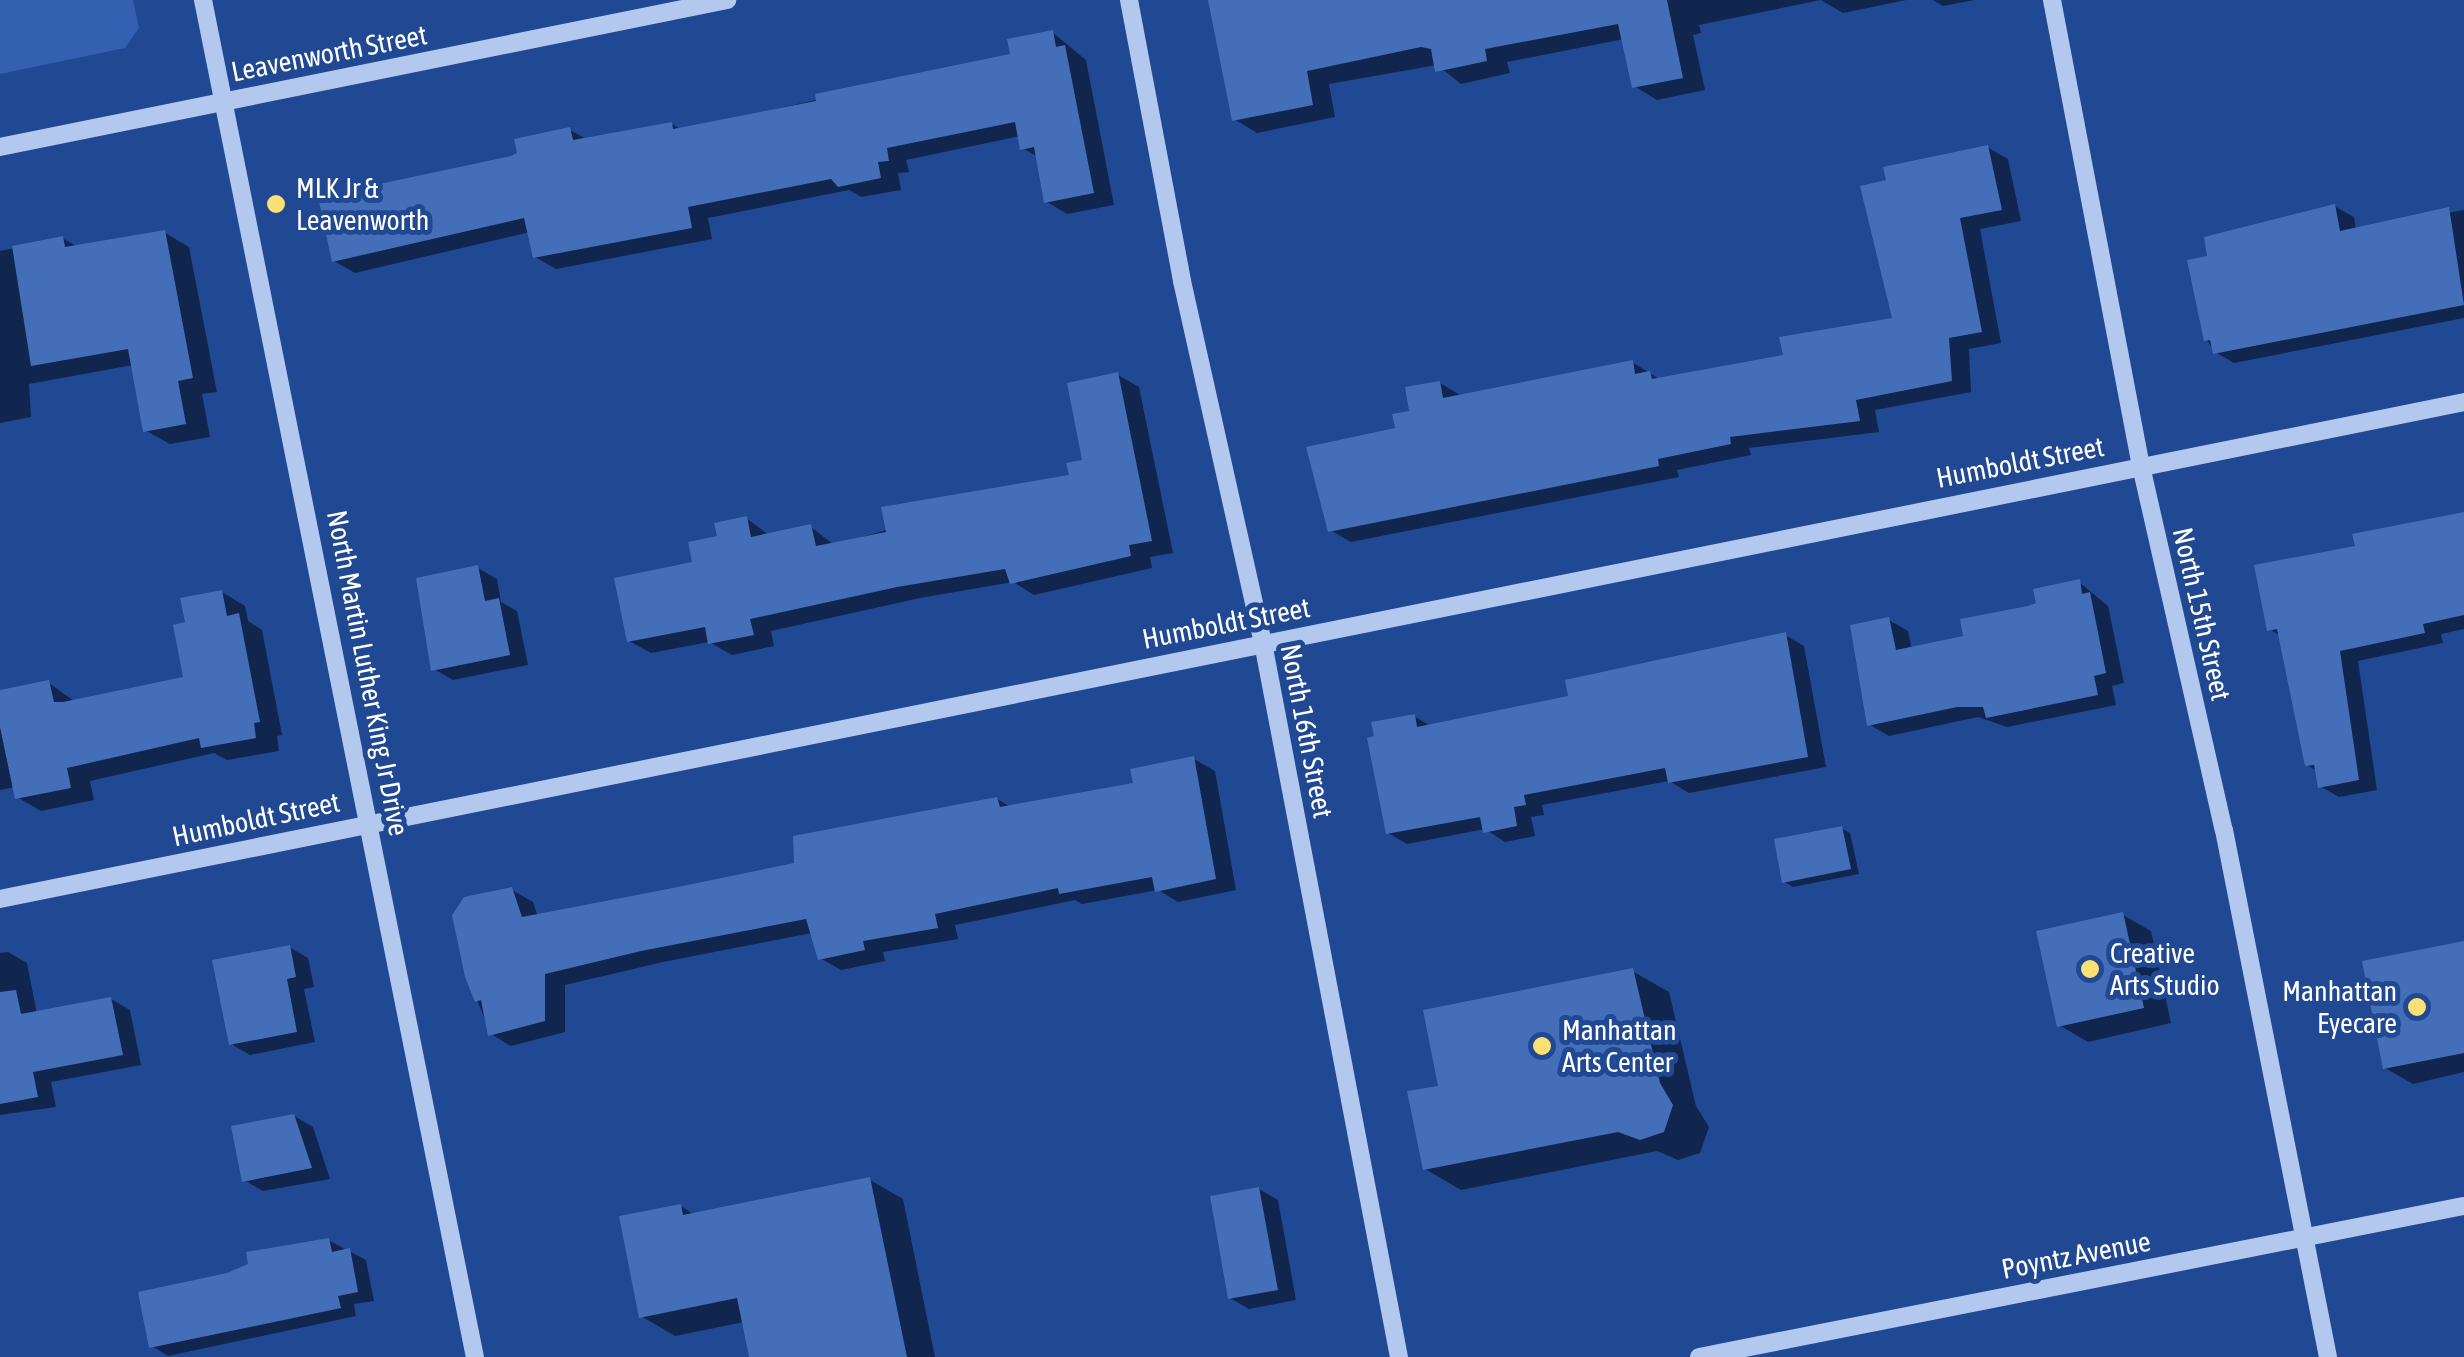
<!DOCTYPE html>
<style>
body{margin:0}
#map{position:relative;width:2464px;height:1357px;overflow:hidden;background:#204893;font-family:"Asap Condensed",sans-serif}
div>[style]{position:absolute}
.green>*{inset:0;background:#3460b1}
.shadow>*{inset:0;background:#0007}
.building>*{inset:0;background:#456eb9}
.minor>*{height:18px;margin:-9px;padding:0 9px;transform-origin:9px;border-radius:9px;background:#b3c8ee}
.dots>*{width:28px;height:28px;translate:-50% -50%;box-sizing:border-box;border:5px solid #204893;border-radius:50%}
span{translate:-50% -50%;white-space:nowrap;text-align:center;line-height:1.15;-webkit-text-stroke:10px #204893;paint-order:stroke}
.street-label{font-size:28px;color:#fff}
.poi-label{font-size:28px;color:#fff}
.left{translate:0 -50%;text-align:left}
.right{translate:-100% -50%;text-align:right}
</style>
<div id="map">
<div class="green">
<div style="clip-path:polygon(0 0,133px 0,139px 28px,125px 48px,0 74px)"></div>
</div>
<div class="shadow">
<div style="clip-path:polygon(1222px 0,1906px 0,1843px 13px,1821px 0,1699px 25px,1701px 33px,1693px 35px,1705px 90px,1657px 100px,1634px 86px,1624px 39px,1507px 62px,1510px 73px,1461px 84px,1437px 65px,1329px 84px,1335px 117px,1257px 133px,1234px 119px)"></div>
<div style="clip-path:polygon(1933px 0,1974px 0,1943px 6px)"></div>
<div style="clip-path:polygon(1052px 32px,1086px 60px,1114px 205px,1067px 214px,1047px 202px,1038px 157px,1022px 148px,1020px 136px,906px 160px,909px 172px,898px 173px,901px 190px,861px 197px,849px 190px,708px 218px,712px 239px,556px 269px,535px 257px,530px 232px,355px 273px,334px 261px,570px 130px,588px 140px,672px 124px,682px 130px,1013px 56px)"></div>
<div style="clip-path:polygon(1987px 147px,2008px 159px,2021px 221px,1980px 229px,2001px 343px,1969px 349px,1971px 392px,1875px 410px,1879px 432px,1749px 448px,1751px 455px,1677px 470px,1679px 477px,1351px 542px,1330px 530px,1398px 430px,1440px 383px,1460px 395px,1632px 362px,1661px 380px,1786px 357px,1895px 320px)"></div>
<div style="clip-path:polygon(2334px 206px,2354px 217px,2356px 230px,2464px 210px,2464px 318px,2234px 363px,2215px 352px,2206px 339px,2210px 258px)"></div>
<div style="clip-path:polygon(165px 233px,189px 247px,217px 392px,202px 394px,210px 437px,170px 444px,145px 430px,133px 365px,29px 384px,31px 417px,0 423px,0 251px,62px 238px,78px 247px)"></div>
<div style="clip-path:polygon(1118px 375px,1139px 387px,1173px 553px,1150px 557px,1152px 568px,1034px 595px,1013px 582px,920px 598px,771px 631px,774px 646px,732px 655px,709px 642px,651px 653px,629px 641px,720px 538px,747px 519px,769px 535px,811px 527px,834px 545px,1072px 477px,1085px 462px)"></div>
<div style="clip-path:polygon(2464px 514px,2464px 629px,2441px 634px,2443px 643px,2358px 661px,2377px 790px,2339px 797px,2320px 786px,2317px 771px,2307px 765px,2281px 636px,2269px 629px,2358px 548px)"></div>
<div style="clip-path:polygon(478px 568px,497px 579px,501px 602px,517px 611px,528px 665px,453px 680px,434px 669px)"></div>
<div style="clip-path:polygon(2079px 582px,2108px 606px,2124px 683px,2112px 686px,2116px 705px,2007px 727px,1978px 717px,1889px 736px,1870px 725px,1889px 620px,1908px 631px,1912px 650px,1965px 638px)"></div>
<div style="clip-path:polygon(222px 592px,245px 606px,248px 621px,262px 630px,282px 735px,277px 736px,279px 751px,227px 760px,214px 753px,90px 781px,94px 800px,41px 811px,17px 797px,15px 787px,0 790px,0 692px,49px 683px,74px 701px,185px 679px,188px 624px)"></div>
<div style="clip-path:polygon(1785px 635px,1804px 646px,1826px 767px,1689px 793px,1669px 781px,1542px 805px,1544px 815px,1531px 817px,1535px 836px,1505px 842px,1485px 829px,1407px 844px,1388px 833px,1414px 716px,1432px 727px,1570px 698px)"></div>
<div style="clip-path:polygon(1194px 759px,1215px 771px,1236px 890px,1178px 902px,1158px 890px,1082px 904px,1075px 900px,955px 925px,958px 939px,883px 952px,885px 961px,841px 970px,820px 958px,812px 933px,663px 962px,565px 985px,565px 1032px,511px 1046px,491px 1034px,477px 1000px,512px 890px,533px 902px,538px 917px,797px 865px,997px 799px,1012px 808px,1136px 785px)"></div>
<div style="clip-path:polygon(1841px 828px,1850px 833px,1859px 874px,1793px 887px,1785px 882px)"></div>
<div style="clip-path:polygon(2123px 915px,2151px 931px,2171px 1023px,2088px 1042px,2059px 1025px)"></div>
<div style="clip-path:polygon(2464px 943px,2464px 1072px,2413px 1084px,2385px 1068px)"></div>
<div style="clip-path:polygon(289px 947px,308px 958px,314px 987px,304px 989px,315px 1042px,250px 1055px,231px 1044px)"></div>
<div style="clip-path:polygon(8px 952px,27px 963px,37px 1014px,111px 999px,130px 1010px,141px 1065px,51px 1082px,56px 1107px,0 1115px,0 953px)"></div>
<div style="clip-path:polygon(1632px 971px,1669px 992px,1696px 1106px,1709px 1127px,1700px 1153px,1678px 1160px,1657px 1151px,1461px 1190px,1425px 1169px,1441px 1088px)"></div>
<div style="clip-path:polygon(294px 1116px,313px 1127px,330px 1179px,263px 1191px,244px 1180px)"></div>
<div style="clip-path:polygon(870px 1180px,903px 1199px,935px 1357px,752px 1357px,744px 1322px,675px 1336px,641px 1316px,681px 1206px,695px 1215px)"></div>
<div style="clip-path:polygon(1259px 1189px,1278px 1200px,1296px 1300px,1249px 1309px,1230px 1298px)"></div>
<div style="clip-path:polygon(328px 1240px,366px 1260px,374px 1301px,354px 1304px,356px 1316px,168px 1356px,152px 1346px,227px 1276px)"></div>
</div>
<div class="building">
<div style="clip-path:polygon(1208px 0,1667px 0,1683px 78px,1632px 88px,1618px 24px,1485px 49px,1487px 61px,1435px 72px,1431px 49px,1421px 47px,1307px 71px,1313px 105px,1232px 121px)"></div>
<div style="clip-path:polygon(1053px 30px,1056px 47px,1065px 45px,1094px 193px,1044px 203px,1034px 147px,1020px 150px,1015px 122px,887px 148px,889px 161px,878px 162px,881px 178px,838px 187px,831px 179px,688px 207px,692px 228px,533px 258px,524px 218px,332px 262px,318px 197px,511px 156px,517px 153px,514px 139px,570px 127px,573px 140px,672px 122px,673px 129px,816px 101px,815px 94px,1010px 54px,1007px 39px)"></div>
<div style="clip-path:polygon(1988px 145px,2002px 210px,1960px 218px,1982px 332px,1949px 338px,1952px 381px,1856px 400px,1860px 421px,1730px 437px,1731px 444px,1658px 459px,1659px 466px,1328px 532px,1306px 447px,1395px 428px,1392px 414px,1409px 411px,1405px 387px,1440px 381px,1443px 398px,1633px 360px,1635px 374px,1650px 371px,1652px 379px,1783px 355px,1779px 337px,1892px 318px,1860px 186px,1886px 180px,1883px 167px)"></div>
<div style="clip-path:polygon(2335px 204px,2340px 231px,2449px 207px,2464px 305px,2213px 354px,2210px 340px,2204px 341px,2187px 260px,2207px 256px,2204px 237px)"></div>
<div style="clip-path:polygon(165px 230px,193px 378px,178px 381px,186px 424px,143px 432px,128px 349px,31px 366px,12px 246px,63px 236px,65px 247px)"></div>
<div style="clip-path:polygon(1118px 372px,1152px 541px,1129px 545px,1131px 556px,1010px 584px,1005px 569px,897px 587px,750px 619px,754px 635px,708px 644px,705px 627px,627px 642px,614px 578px,692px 562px,688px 542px,717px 536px,714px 523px,747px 516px,751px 537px,811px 524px,816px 546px,886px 532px,881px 507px,1069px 475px,1066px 463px,1082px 460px,1067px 383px)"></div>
<div style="clip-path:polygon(2464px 512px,2464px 615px,2423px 624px,2425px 633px,2340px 651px,2359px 780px,2318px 788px,2314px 765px,2305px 766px,2277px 629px,2267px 631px,2254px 565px,2355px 546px,2352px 534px)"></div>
<div style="clip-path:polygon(478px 565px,485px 601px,499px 598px,510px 655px,431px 671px,416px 578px)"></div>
<div style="clip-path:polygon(2080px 579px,2082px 594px,2090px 592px,2106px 673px,2094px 676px,2098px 695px,1986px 718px,1983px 707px,1957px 707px,1867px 726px,1850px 625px,1889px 617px,1896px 650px,1963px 636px,1960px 619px,2028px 606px,2036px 603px,2033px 589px)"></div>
<div style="clip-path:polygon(222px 590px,227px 616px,239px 613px,260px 722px,254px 723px,256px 738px,201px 748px,199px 738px,67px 768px,71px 788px,15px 799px,0 727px,0 690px,49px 680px,54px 702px,63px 702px,183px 677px,173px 625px,185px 622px,180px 598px)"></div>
<div style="clip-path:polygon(1786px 632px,1808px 757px,1668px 783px,1665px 768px,1524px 795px,1526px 805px,1514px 807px,1517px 826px,1483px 833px,1480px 817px,1386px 834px,1367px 738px,1374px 736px,1371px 722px,1415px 714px,1417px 727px,1568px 696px,1565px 680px)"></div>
<div style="clip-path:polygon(1194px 756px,1216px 879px,1155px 892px,1152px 877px,1059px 894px,1058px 888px,935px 914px,938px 928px,863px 941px,865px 950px,818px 960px,806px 919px,641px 951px,545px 974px,545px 1021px,488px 1036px,481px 1000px,475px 1002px,465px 977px,452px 915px,464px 897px,512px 887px,522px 917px,668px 889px,794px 863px,793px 836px,997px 797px,1000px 807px,1133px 783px,1130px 769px)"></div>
<div style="clip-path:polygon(1842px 826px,1851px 869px,1782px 883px,1774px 839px)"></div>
<div style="clip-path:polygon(2123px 912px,2144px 1008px,2057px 1027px,2036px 931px)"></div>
<div style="clip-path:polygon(2464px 941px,2464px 1053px,2383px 1069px,2362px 961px)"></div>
<div style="clip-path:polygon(290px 945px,296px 977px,287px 979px,297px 1032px,229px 1045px,212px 960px)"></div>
<div style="clip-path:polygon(1633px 968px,1660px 1083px,1673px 1105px,1664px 1132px,1640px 1140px,1618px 1132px,1423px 1170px,1407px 1091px,1438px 1086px,1423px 1010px)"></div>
<div style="clip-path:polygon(16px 990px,21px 1014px,111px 997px,123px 1055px,33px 1072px,38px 1097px,0 1104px,0 992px)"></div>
<div style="clip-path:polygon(294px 1114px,312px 1168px,242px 1182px,231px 1126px)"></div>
<div style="clip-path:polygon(870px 1177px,907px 1357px,749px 1357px,737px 1298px,639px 1318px,619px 1216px,681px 1204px,683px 1215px)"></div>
<div style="clip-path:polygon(1259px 1187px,1278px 1290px,1228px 1299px,1210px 1196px)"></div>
<div style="clip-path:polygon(329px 1238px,332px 1252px,350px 1248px,358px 1292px,338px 1296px,341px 1308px,149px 1348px,138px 1292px,227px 1273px,248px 1264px,246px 1252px)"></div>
</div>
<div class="minor">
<div style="left:203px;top:0;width:1384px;rotate:78.67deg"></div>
<div style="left:1129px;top:0;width:286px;rotate:79.3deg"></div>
<div style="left:1182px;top:281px;width:371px;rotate:77.4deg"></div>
<div style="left:1263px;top:643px;width:727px;rotate:79.22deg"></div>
<div style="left:2052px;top:0;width:474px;rotate:79.2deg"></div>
<div style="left:2141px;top:466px;width:373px;rotate:77.2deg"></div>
<div style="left:2224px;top:830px;width:537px;rotate:78.84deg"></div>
<div style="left:0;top:147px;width:742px;rotate:-11.43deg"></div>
<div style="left:0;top:899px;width:2514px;rotate:-11.4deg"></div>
<div style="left:1699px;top:1357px;width:780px;rotate:-11.17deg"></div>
</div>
<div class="dots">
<div style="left:276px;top:204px;background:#fbe074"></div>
<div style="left:2090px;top:969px;background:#fbe074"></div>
<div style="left:2417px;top:1007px;background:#fbe074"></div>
<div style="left:1542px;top:1046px;background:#fbe074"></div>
</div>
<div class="street-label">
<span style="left:329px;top:53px;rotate:-11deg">Leavenworth Street</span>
<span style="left:2020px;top:462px;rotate:-11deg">Humboldt Street</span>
<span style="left:2202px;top:614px;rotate:77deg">North 15th Street</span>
<span style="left:1226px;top:623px;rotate:-11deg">Humboldt Street</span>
<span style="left:368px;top:673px;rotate:79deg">North Martin Luther King Jr Drive</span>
<span style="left:1307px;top:731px;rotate:79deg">North 16th Street</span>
<span style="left:256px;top:819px;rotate:-12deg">Humboldt Street</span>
<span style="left:2076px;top:1255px;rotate:-11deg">Poyntz Avenue</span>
</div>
<div class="poi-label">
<span class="left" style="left:296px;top:204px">MLK Jr &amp;<br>Leavenworth</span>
<span class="left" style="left:2110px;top:969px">Creative<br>Arts Studio</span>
<span class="right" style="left:2397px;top:1007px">Manhattan<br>Eyecare</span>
<span class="left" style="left:1562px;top:1046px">Manhattan<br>Arts Center</span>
</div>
</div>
